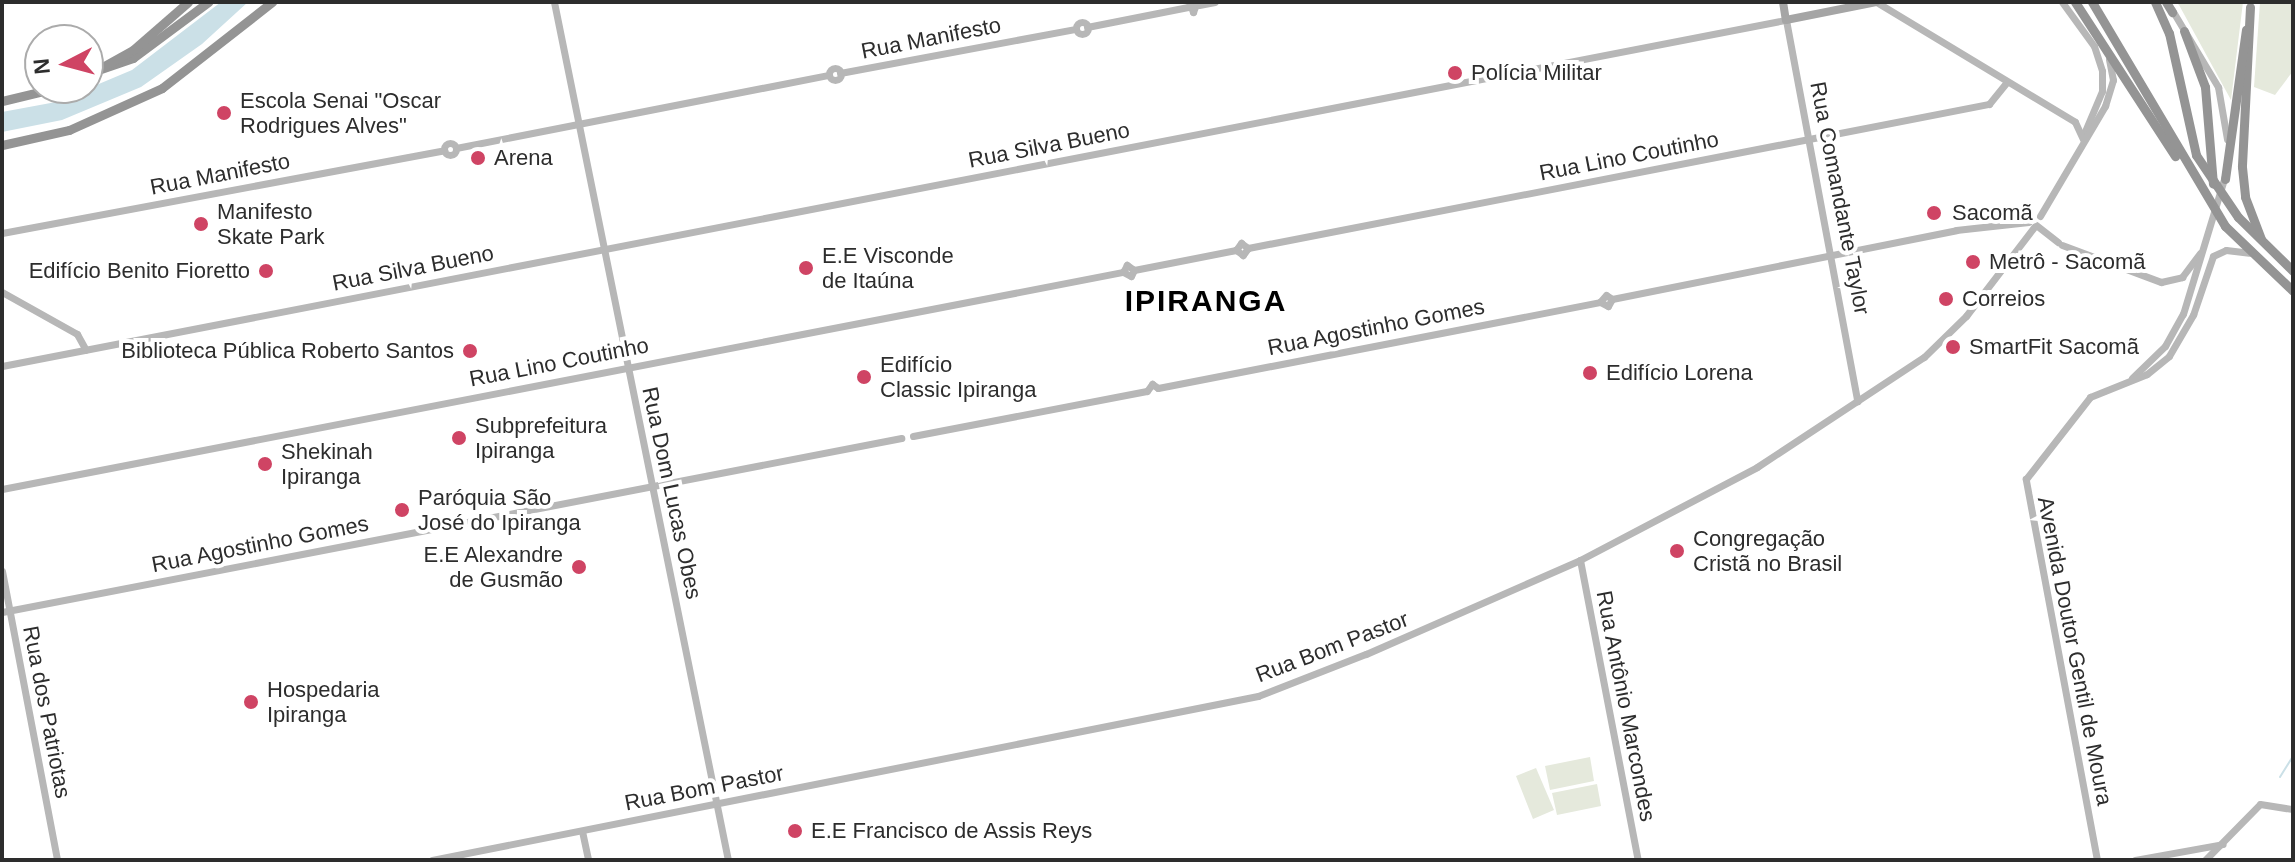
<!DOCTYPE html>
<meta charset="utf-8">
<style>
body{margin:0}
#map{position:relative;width:2295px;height:862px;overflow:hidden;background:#fff;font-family:Helvetica,sans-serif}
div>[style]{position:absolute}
.green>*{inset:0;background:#e5e9dc}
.water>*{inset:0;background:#cbe0e7}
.stream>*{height:2px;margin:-1px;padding:0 1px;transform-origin:1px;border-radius:1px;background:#cbe0e7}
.secondary>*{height:7px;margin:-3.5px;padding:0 3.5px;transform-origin:3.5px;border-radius:3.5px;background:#b7b7b7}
.secondary>.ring{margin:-3.5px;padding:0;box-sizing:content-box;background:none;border:7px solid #b7b7b7;border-radius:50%}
.primary>*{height:8px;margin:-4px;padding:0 4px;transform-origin:4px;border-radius:4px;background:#a5a5a5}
.highway>*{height:9px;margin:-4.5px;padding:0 4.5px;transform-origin:4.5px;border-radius:4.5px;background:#949494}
.dots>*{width:22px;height:22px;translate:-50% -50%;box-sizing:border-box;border:4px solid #fff;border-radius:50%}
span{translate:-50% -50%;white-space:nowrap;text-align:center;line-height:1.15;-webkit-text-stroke:8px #fff;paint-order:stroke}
.street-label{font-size:22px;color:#2d2d2d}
.poi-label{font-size:22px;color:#2d2d2d}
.left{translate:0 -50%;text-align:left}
.right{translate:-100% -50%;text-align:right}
.district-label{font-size:30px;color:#000;font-weight:700;letter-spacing:2px}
.frame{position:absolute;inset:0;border:4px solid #2d2d2d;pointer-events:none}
.north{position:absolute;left:24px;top:24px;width:80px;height:80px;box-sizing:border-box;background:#fff;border:2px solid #ababab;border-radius:50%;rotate:264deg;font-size:22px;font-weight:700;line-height:32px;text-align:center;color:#2d2d2d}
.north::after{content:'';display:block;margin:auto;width:28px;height:36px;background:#cf4464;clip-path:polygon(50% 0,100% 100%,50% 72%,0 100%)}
</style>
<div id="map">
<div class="green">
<div style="clip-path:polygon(2176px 2px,2243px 2px,2231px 100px,2179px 5px)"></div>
<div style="clip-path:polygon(2260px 2px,2293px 2px,2293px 71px,2275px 95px,2254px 87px)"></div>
<div style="clip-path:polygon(1590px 757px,1594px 781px,1550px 790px,1545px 766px)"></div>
<div style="clip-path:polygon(1536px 768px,1554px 810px,1533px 819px,1516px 776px)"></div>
<div style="clip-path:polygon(1597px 784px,1601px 806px,1557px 815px,1552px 793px)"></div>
</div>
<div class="water">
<div style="clip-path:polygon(221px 2px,248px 2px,202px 44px,141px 87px,62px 120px,2px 132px,2px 112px,56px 102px,132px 70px)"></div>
</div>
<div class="stream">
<div style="left:2280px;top:777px;width:25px;rotate:-58deg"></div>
</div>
<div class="secondary">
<div style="left:554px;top:2px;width:875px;rotate:78.54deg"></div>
<div style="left:1189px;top:2px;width:11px;rotate:68deg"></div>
<div style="left:1193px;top:12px;width:11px;rotate:-68deg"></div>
<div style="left:2062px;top:2px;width:54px;rotate:54deg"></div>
<div style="left:2094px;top:46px;width:26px;rotate:72deg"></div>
<div style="left:2102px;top:71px;width:20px;rotate:90deg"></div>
<div style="left:2102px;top:91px;width:49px;rotate:112.9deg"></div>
<div style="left:1878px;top:3px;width:230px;rotate:31.1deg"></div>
<div style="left:2075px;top:122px;width:19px;rotate:65deg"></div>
<div style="left:1199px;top:5px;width:16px;rotate:-11deg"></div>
<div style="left:2172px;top:10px;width:90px;rotate:59.1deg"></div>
<div style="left:2218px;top:87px;width:53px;rotate:80.2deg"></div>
<div class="ring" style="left:1076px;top:22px;width:5px;height:5px"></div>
<div style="left:1087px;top:27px;width:103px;rotate:-11.2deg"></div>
<div class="ring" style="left:829px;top:68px;width:5px;height:5px"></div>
<div style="left:840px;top:73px;width:240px;rotate:-10.6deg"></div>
<div class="ring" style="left:444px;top:143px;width:5px;height:5px"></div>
<div style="left:456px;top:148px;width:380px;rotate:-11.1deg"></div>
<div style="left:2040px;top:216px;width:128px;rotate:-59.4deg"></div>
<div style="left:2105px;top:106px;width:27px;rotate:-73deg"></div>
<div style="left:2113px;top:80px;width:21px;rotate:-101deg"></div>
<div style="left:2036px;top:225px;width:28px;rotate:38deg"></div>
<div style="left:2px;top:233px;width:450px;rotate:-10.6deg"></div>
<div style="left:2062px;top:245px;width:106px;rotate:20.5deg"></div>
<div style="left:2161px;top:282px;width:22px;rotate:-13deg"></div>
<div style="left:2182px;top:277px;width:30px;rotate:-53deg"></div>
<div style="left:1248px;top:248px;width:755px;rotate:-11deg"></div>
<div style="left:1989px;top:104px;width:28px;rotate:-51deg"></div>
<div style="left:1134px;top:270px;width:104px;rotate:-11.1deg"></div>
<div style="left:1236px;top:250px;width:9px;rotate:-54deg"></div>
<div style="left:1241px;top:243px;width:9px;rotate:36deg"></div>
<div style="left:1248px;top:248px;width:9px;rotate:126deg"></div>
<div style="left:1243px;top:255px;width:9px;rotate:-144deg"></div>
<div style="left:2px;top:292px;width:86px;rotate:29.2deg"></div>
<div style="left:77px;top:334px;width:18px;rotate:61deg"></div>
<div style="left:1612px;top:299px;width:351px;rotate:-11.3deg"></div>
<div style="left:1956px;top:230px;width:73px;rotate:-6.3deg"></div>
<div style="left:2px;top:366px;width:1817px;rotate:-10.98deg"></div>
<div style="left:1786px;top:20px;width:388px;rotate:79.4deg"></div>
<div style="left:2132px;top:378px;width:46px;rotate:-44.1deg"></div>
<div style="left:2165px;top:346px;width:37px;rotate:-61deg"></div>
<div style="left:2183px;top:314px;width:144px;rotate:-73.1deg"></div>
<div style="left:913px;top:436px;width:238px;rotate:-10.9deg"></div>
<div style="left:1147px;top:391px;width:9px;rotate:-54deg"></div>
<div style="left:1152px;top:384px;width:7px;rotate:34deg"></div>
<div style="left:1158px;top:388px;width:450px;rotate:-11deg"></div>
<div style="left:1600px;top:302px;width:9px;rotate:27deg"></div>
<div style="left:1608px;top:306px;width:8px;rotate:-60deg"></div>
<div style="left:1612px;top:299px;width:7px;rotate:-146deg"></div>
<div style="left:1606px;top:295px;width:9px;rotate:131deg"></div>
<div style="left:2px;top:489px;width:1142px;rotate:-10.96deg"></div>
<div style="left:1123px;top:272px;width:9px;rotate:27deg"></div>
<div style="left:1131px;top:276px;width:7px;rotate:-63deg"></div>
<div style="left:1134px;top:270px;width:9px;rotate:-144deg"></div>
<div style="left:1127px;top:265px;width:8px;rotate:120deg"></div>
<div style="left:1580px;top:560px;width:306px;rotate:79.1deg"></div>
<div style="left:2px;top:571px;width:294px;rotate:79.2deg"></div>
<div style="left:2px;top:612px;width:916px;rotate:-10.95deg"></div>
<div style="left:582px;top:831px;width:30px;rotate:78deg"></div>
<div style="left:432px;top:860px;width:842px;rotate:-11.23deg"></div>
<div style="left:1258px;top:696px;width:116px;rotate:-21.3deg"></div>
<div style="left:1366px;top:654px;width:234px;rotate:-23.7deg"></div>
<div style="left:1580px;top:560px;width:200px;rotate:-27.7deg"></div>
<div style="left:1757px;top:467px;width:200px;rotate:-33.4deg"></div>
<div style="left:1924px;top:357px;width:59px;rotate:-44.3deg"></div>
<div style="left:1966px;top:316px;width:112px;rotate:-52.6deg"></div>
<div style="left:2097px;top:860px;width:388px;rotate:-100.6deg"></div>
<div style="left:2026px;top:479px;width:104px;rotate:-52deg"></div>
<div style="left:2090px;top:397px;width:61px;rotate:-22deg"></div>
<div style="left:2147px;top:374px;width:28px;rotate:-39deg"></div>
<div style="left:2169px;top:356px;width:48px;rotate:-59.7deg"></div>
<div style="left:2193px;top:315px;width:62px;rotate:-71.3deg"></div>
<div style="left:2213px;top:256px;width:14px;rotate:-25deg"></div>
<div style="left:2226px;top:250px;width:23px;rotate:7deg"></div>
<div style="left:2135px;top:860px;width:89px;rotate:-10.3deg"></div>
<div style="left:2205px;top:860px;width:78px;rotate:-45.5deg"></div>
<div style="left:2260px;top:804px;width:33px;rotate:9deg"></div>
</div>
<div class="primary">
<div style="left:1783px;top:2px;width:18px;rotate:81deg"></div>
<div style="left:1786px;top:20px;width:92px;rotate:-11.3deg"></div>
</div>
<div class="highway">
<div style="left:2075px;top:2px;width:184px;rotate:57deg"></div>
<div style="left:2092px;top:2px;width:261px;rotate:59.3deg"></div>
<div style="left:2225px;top:226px;width:94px;rotate:43.7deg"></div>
<div style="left:2155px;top:2px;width:34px;rotate:66deg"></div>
<div style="left:2169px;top:33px;width:125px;rotate:77.5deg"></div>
<div style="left:2196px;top:155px;width:75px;rotate:55.9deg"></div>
<div style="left:2238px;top:217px;width:77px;rotate:44.5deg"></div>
<div style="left:2166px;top:2px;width:12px;rotate:59deg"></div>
<div style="left:2250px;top:7px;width:160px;rotate:92.9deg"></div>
<div style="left:2242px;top:167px;width:30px;rotate:84deg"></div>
<div style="left:2245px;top:197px;width:45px;rotate:69.1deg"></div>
<div style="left:2184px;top:31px;width:60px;rotate:69.4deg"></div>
<div style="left:2205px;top:87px;width:97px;rotate:85.3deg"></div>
<div style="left:98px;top:70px;width:37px;rotate:-19deg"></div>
<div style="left:133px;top:58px;width:94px;rotate:-36.7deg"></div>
<div style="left:88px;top:75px;width:51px;rotate:-29.1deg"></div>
<div style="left:133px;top:50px;width:73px;rotate:-41.1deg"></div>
<div style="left:2px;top:101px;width:56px;rotate:-13.5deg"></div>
<div style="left:2px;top:145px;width:69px;rotate:-12.6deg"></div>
<div style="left:69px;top:130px;width:102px;rotate:-24.3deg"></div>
<div style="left:162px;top:88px;width:140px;rotate:-38deg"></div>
<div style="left:2225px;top:179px;width:151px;rotate:-82deg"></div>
</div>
<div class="dots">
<div style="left:1455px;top:73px;background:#cf4464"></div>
<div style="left:224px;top:113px;background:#cf4464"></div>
<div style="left:478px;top:158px;background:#cf4464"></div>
<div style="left:1934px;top:213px;background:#cf4464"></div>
<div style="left:201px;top:224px;background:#cf4464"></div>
<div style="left:1973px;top:262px;background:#cf4464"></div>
<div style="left:806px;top:268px;background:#cf4464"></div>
<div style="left:266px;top:271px;background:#cf4464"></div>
<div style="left:1946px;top:299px;background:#cf4464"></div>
<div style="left:1953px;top:347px;background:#cf4464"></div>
<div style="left:470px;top:351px;background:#cf4464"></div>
<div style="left:1590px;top:373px;background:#cf4464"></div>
<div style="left:864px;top:377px;background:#cf4464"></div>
<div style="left:459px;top:438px;background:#cf4464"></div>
<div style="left:265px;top:464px;background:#cf4464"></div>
<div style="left:402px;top:510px;background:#cf4464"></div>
<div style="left:1677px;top:551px;background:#cf4464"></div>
<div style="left:579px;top:567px;background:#cf4464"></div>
<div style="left:251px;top:702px;background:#cf4464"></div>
<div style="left:795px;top:831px;background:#cf4464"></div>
</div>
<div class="street-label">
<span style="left:931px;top:38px;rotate:-11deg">Rua Manifesto</span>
<span style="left:1049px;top:145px;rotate:-11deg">Rua Silva Bueno</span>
<span style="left:1629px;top:156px;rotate:-11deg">Rua Lino Coutinho</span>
<span style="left:220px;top:174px;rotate:-11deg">Rua Manifesto</span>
<span style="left:1840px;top:198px;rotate:79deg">Rua Comandante Taylor</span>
<span style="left:413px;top:268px;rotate:-11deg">Rua Silva Bueno</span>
<span style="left:1376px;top:327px;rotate:-11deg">Rua Agostinho Gomes</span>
<span style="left:559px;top:362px;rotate:-11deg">Rua Lino Coutinho</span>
<span style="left:672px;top:493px;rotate:78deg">Rua Dom Lucas Obes</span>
<span style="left:260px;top:544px;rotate:-11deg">Rua Agostinho Gomes</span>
<span style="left:1332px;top:647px;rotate:-21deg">Rua Bom Pastor</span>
<span style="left:2075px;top:651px;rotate:79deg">Avenida Doutor Gentil de Moura</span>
<span style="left:1626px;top:706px;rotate:79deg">Rua Antônio Marcondes</span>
<span style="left:47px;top:712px;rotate:79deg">Rua dos Patriotas</span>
<span style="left:704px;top:788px;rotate:-11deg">Rua Bom Pastor</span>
</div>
<div class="poi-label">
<span class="left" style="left:1471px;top:73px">Polícia Militar</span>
<span class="left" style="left:240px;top:113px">Escola Senai "Oscar<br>Rodrigues Alves"</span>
<span class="left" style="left:494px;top:158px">Arena</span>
<span class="left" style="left:217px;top:224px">Manifesto<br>Skate Park</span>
<span class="left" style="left:1952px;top:213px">Sacomã</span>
<span class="left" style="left:822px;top:268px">E.E Visconde<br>de Itaúna</span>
<span class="left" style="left:1989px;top:262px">Metrô - Sacomã</span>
<span class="right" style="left:250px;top:271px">Edifício Benito Fioretto</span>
<span class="left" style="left:1962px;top:299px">Correios</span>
<span class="left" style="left:1969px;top:347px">SmartFit Sacomã</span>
<span class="right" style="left:454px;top:351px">Biblioteca Pública Roberto Santos</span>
<span class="left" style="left:880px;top:377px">Edifício<br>Classic Ipiranga</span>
<span class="left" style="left:1606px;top:373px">Edifício Lorena</span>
<span class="left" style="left:475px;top:438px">Subprefeitura<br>Ipiranga</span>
<span class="left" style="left:281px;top:464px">Shekinah<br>Ipiranga</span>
<span class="left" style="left:418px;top:510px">Paróquia São<br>José do Ipiranga</span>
<span class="left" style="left:1693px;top:551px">Congregação<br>Cristã no Brasil</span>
<span class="right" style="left:563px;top:567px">E.E Alexandre<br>de Gusmão</span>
<span class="left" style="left:267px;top:702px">Hospedaria<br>Ipiranga</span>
<span class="left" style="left:811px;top:831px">E.E Francisco de Assis Reys</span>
</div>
<div class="district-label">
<span style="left:1206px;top:301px">IPIRANGA</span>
</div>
<div class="frame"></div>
<div class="north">N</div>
</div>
